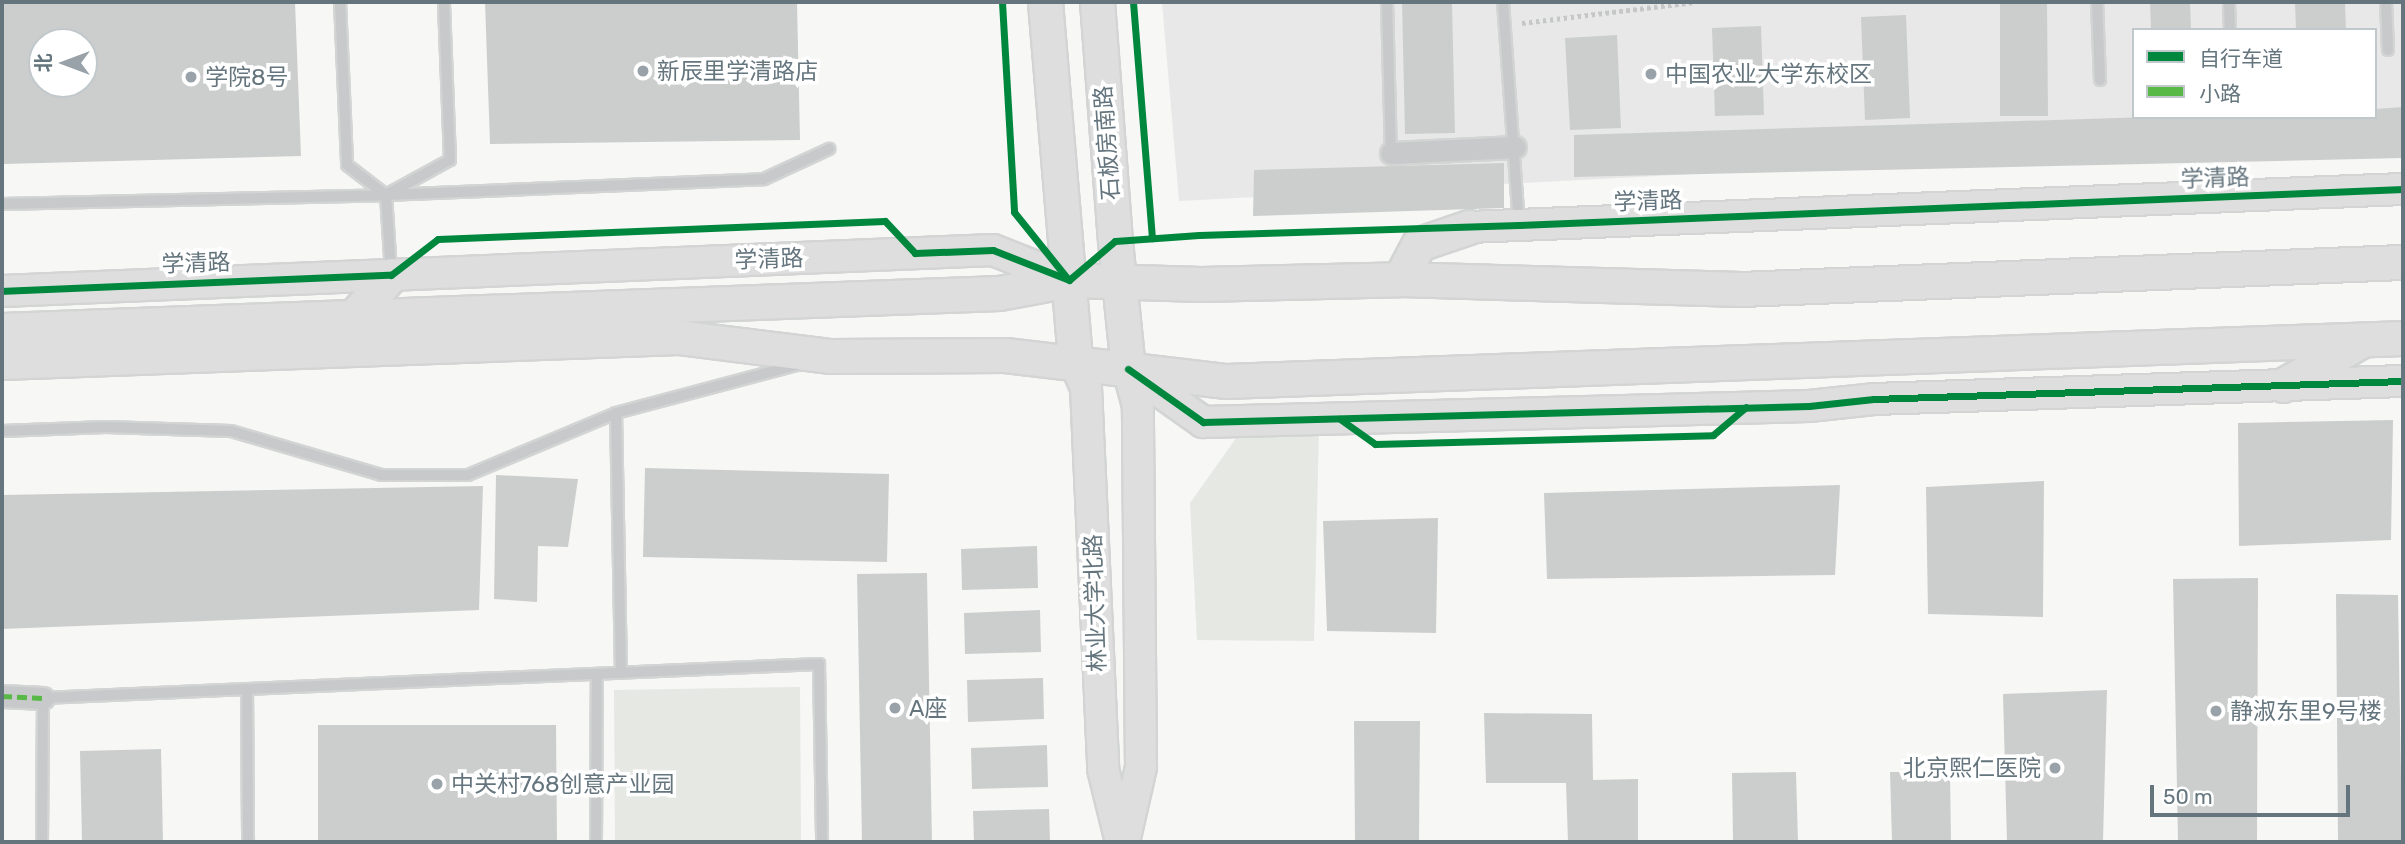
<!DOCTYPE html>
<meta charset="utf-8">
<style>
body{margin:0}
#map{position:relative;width:2405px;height:844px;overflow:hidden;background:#f7f7f6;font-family:Rubik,"Noto Sans SC",sans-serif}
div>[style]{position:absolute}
.built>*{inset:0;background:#e7e8e7}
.green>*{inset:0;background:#e6e8e4}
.building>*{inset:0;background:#cccece}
.path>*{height:4.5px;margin-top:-2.25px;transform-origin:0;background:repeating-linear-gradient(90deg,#c6c7c8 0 3.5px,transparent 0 7px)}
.roads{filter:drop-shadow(2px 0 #d3d4d4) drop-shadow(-2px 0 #d3d4d4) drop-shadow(0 2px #d3d4d4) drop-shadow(0 -2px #d3d4d4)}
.lane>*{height:10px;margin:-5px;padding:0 5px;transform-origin:5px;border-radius:5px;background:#c8c9ca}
.street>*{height:21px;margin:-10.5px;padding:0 10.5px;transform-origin:10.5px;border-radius:10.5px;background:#c8c9ca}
.secondary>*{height:30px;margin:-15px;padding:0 15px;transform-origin:15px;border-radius:15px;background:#dedede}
.primary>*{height:33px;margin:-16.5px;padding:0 16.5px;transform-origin:16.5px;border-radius:16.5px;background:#dedede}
.quiet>*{height:5px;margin-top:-2.5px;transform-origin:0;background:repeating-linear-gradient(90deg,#58b947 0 10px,transparent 0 15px)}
.cycleway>*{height:7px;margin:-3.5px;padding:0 3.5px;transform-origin:3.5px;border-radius:3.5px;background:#00873e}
.dots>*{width:19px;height:19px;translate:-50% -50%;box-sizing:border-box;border:4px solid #fff;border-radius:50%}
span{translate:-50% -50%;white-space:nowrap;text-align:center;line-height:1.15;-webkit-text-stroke:7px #fff;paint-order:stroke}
.poi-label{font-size:23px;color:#65757e}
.left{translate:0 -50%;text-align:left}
.right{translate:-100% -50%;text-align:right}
.street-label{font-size:23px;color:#65757e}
.frame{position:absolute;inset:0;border:4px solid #65757e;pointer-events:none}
.legend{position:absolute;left:2132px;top:28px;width:245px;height:91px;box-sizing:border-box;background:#fff;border:2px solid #c1c8cb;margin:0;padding:9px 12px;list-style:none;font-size:21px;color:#65757e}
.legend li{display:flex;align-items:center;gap:14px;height:35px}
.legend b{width:35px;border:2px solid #c1c8cb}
.north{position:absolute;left:28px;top:28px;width:70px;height:70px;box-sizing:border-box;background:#fff;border:2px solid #c1c8cb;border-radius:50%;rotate:270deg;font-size:19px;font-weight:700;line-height:28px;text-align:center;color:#65757e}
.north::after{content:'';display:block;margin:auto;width:24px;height:32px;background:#98a2a8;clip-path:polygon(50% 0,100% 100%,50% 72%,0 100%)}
.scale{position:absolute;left:2150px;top:785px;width:200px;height:32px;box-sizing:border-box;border:4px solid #65757e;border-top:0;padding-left:9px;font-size:21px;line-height:24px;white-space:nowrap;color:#65757e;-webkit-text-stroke:5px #fff;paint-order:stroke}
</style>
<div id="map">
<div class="built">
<div style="clip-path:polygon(evenodd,1162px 2px,2403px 2px,2403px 137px,1179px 201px,1162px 2px,2134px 30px,2375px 30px,2375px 117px,2134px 117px,2134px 30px)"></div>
</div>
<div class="green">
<div style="clip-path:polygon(1319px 428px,1314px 641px,1197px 640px,1190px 503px,1239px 434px)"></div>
<div style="clip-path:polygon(800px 687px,801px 842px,615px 842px,614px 690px)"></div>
</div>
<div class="building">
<div style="clip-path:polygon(evenodd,2px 2px,295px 2px,301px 156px,4px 164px,2px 2px,42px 42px,84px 42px,84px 84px,42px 84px,42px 42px)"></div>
<div style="clip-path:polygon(485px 2px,797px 2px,800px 140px,490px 144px)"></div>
<div style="clip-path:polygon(1402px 2px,1452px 2px,1455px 133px,1405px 134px)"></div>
<div style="clip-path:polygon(2000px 2px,2047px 2px,2048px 116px,2000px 116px)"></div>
<div style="clip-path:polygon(2150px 2px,2190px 2px,2191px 30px,2151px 30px)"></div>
<div style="clip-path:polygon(2295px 2px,2345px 2px,2346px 30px,2296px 30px)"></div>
<div style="clip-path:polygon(1906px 15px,1910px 118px,1865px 120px,1861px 17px)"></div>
<div style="clip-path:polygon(1761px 26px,1764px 115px,1715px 116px,1712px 28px)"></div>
<div style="clip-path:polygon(1617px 35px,1621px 128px,1570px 130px,1565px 38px)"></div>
<div style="clip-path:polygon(2403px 107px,2403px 158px,1574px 177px,1574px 135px,2149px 117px,2375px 117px,2375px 109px)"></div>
<div style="clip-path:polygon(1504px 163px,1504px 208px,1253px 216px,1254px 170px)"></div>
<div style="clip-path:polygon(2393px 420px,2391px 540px,2239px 546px,2238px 423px)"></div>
<div style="clip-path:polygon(645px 468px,889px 474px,887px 562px,643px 557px)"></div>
<div style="clip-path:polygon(496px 475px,578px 479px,568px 547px,538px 546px,537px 602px,494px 599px)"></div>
<div style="clip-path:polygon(2044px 481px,2043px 617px,1928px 614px,1926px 487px)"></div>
<div style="clip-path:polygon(1840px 485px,1835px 575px,1547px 579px,1544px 493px)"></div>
<div style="clip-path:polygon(483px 486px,479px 610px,2px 629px,2px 495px)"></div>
<div style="clip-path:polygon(1438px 518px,1436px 633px,1327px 631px,1323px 521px)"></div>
<div style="clip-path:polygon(1037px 546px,1038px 588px,962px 590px,961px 549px)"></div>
<div style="clip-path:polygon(927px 573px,932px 842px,862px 842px,857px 574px)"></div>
<div style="clip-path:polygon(2258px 578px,2257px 842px,2178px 842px,2173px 579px)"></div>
<div style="clip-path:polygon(2336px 594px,2398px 595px,2402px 842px,2338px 842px)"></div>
<div style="clip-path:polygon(1040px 610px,1041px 652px,965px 654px,964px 613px)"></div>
<div style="clip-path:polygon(1043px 678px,1044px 719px,968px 722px,967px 680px)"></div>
<div style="clip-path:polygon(2107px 690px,2103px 842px,2007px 842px,2003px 694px)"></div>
<div style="clip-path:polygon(1484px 713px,1592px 714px,1593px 780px,1638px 779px,1638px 842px,1568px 842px,1566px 783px,1486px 783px)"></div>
<div style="clip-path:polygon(1354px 721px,1420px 721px,1419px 842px,1355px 842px)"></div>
<div style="clip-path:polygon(318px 725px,556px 725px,557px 842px,318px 842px)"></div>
<div style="clip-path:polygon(1047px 745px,1048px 787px,972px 789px,971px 748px)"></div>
<div style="clip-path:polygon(161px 749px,163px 842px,82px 842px,80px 751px)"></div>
<div style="clip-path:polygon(1796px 772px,1798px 842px,1733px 842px,1732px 773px)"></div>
<div style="clip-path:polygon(1890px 772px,1950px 772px,1951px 842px,1892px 842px)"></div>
<div style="clip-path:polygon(1049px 809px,1050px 842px,974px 842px,973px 811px)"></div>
</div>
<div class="path">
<div style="left:1522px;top:23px;width:174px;rotate:-6.9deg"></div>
</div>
<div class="roads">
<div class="lane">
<div style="left:340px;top:2px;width:163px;rotate:87.5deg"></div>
<div style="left:347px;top:165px;width:49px;rotate:37.6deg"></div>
<div style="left:386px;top:195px;width:73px;rotate:-28.7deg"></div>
<div style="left:450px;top:160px;width:158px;rotate:-92.2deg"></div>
<div style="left:1387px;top:2px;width:151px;rotate:88.5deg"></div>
<div style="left:1503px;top:2px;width:222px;rotate:85.9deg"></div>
<div style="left:2097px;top:2px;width:78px;rotate:87.8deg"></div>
<div style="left:2229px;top:2px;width:28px;rotate:88deg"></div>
<div style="left:2386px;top:2px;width:48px;rotate:87.6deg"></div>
<div style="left:386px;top:195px;width:77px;rotate:86.3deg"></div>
<div style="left:2px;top:204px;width:384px;rotate:-1.3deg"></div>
<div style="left:386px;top:195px;width:378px;rotate:-2.4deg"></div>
<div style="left:764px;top:179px;width:72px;rotate:-24.8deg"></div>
<div style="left:616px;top:413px;width:260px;rotate:88.9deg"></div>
<div style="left:2px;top:431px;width:104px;rotate:-2.2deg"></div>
<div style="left:106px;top:427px;width:125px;rotate:1.8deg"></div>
<div style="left:231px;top:431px;width:156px;rotate:16.3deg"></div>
<div style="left:381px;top:475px;width:87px"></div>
<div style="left:468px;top:475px;width:160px;rotate:-22.7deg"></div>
<div style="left:616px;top:413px;width:190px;rotate:-14.9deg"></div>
<div style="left:247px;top:689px;width:153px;rotate:89.6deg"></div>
<div style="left:42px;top:842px;width:144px;rotate:-89.6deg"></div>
<div style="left:43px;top:698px;width:777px;rotate:-2.51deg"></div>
<div style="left:819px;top:664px;width:178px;rotate:89deg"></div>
<div style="left:596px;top:842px;width:168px;rotate:-89.7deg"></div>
</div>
<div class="street">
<div style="left:1391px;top:153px;width:124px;rotate:-2.8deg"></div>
<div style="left:2px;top:696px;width:41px;rotate:2.8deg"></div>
</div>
<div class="secondary">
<div style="left:1469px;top:227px;width:935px;rotate:-2.33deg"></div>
<div style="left:2px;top:291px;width:992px;rotate:-2.37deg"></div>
<div style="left:993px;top:250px;width:82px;rotate:21.5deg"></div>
<div style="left:1075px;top:363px;width:27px;rotate:66deg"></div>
<div style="left:1086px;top:388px;width:381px;rotate:87.4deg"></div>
<div style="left:1103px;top:769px;width:75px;rotate:76.1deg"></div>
<div style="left:1128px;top:369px;width:92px;rotate:35.2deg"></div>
<div style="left:1203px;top:422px;width:606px;rotate:-1.51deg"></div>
<div style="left:1809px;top:406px;width:65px;rotate:-6.1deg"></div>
<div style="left:1874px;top:399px;width:529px;rotate:-1.95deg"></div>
<div style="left:1124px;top:842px;width:77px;rotate:-77.2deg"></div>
<div style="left:1141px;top:767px;width:361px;rotate:-90.5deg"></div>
<div style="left:1138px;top:406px;width:38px;rotate:-105deg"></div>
</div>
<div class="primary">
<div style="left:1045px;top:2px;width:362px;rotate:85.2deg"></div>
<div style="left:1097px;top:2px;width:240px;rotate:85.7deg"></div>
<div style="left:1115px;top:241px;width:129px;rotate:84.2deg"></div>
<div style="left:1400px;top:279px;width:40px;rotate:-62deg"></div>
<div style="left:1419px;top:244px;width:53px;rotate:-18.8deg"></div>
<div style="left:354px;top:316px;width:55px;rotate:-47.9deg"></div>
<div style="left:2px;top:330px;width:998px;rotate:-2.13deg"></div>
<div style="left:999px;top:293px;width:71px;rotate:-10.5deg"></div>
<div style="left:1069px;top:280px;width:132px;rotate:1.7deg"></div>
<div style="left:1201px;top:284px;width:199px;rotate:-1.4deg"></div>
<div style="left:1400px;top:279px;width:341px;rotate:1.7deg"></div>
<div style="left:1741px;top:289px;width:663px;rotate:-2.34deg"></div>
<div style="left:2px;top:362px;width:676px;rotate:-2.12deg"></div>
<div style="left:678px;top:337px;width:154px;rotate:7.1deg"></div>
<div style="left:831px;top:356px;width:174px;rotate:-0.3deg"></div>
<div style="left:1005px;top:355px;width:223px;rotate:6.7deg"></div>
<div style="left:1226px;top:381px;width:1178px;rotate:-2.09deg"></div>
<div style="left:2283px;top:385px;width:87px;rotate:-29.5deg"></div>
</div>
</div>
<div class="quiet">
<div style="left:2px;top:696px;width:41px;rotate:2.8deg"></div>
</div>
<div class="cycleway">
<div style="left:1002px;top:2px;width:210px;rotate:86.7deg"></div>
<div style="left:1014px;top:212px;width:85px;rotate:51.2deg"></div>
<div style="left:1133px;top:2px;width:237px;rotate:85.4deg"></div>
<div style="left:1069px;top:280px;width:60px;rotate:-40.3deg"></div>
<div style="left:1115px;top:241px;width:84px;rotate:-4.1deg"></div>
<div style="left:1199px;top:235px;width:320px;rotate:-1.8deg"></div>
<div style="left:1519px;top:225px;width:885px;rotate:-2.33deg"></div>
<div style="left:2px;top:291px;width:389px;rotate:-2.4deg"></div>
<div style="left:391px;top:275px;width:59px;rotate:-37.5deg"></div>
<div style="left:438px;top:239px;width:447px;rotate:-2.3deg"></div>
<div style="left:885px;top:221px;width:44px;rotate:46.8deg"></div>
<div style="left:915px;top:253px;width:78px;rotate:-2.2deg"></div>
<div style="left:993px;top:250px;width:82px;rotate:21.5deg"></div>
<div style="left:1128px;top:369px;width:92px;rotate:35.2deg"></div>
<div style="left:1203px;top:422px;width:606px;rotate:-1.51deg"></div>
<div style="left:1809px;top:406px;width:65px;rotate:-6.1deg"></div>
<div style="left:1874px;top:399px;width:529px;rotate:-1.95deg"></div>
<div style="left:1340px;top:419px;width:43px;rotate:35.5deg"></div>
<div style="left:1375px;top:444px;width:338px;rotate:-1.5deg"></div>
<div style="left:1713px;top:435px;width:43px;rotate:-40.3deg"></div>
</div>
<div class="dots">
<div style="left:643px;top:71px;background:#98a2a8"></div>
<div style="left:1651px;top:74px;background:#98a2a8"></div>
<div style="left:191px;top:77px;background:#98a2a8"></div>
<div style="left:895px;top:708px;background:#98a2a8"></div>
<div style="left:2216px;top:711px;background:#98a2a8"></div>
<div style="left:2055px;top:768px;background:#98a2a8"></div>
<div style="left:437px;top:784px;background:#98a2a8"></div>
</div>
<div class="poi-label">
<span class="left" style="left:657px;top:71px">新辰里学清路店</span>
<span class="left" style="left:1665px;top:74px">中国农业大学东校区</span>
<span class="left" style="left:205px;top:77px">学院8号</span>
<span class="left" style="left:909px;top:708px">A座</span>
<span class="left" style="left:2230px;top:711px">静淑东里9号楼</span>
<span class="right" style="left:2041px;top:768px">北京熙仁医院</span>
<span class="left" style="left:451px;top:784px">中关村768创意产业园</span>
</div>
<div class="street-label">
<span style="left:1107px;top:143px;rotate:-94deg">石板房南路</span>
<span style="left:2215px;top:178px;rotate:-2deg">学清路</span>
<span style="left:1648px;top:201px;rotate:-2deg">学清路</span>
<span style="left:769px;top:259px;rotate:-2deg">学清路</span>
<span style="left:196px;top:263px;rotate:-2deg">学清路</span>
<span style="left:1095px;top:603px;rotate:-92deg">林业大学北路</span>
</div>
<div class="frame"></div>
<ul class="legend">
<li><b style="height:9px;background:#00873e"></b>自行车道</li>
<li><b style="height:9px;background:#58b947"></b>小路</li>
</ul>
<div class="north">北</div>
<div class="scale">50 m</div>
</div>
